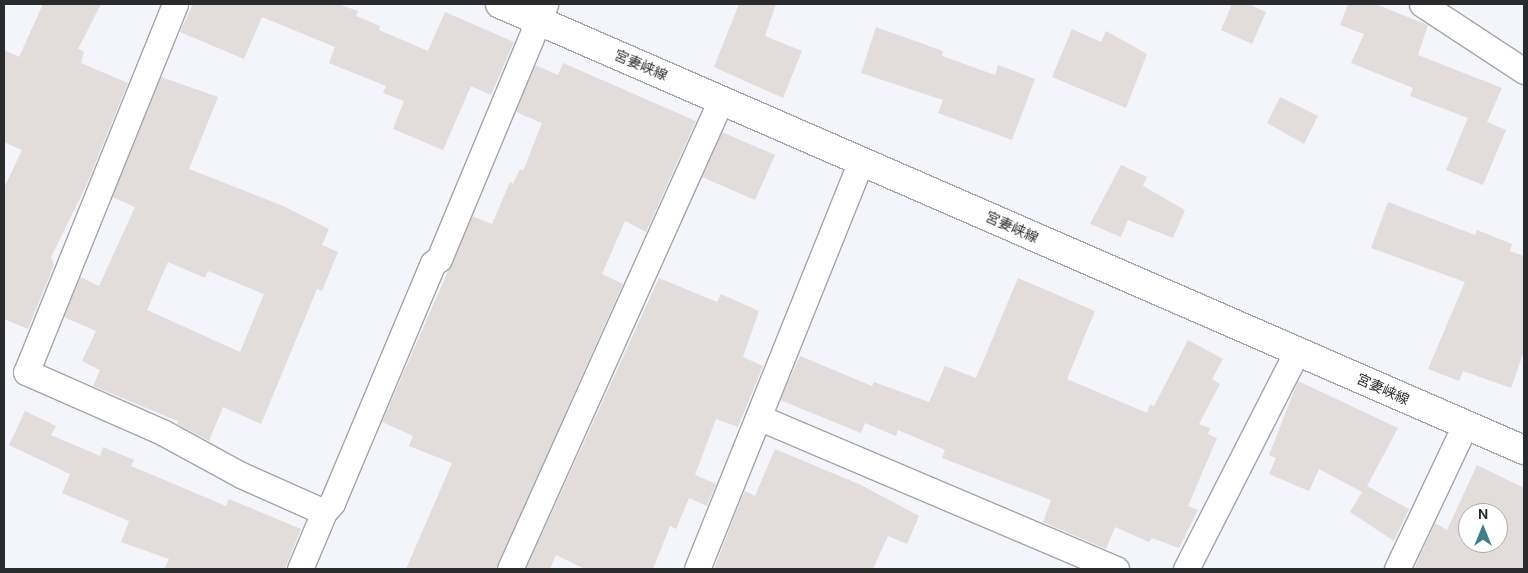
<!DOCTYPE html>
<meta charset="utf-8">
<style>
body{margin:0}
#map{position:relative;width:1528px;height:573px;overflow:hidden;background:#f3f5fa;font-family:"DM Sans","Noto Sans JP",sans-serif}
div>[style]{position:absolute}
.building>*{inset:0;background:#e2dcdb}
.roads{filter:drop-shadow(1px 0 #a3a5a9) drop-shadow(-1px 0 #a3a5a9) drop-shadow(0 1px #a3a5a9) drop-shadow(0 -1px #a3a5a9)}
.minor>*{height:25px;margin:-12.5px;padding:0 12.5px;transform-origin:12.5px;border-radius:12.5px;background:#fff}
.primary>*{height:28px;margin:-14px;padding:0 14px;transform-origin:14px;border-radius:14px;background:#fff}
span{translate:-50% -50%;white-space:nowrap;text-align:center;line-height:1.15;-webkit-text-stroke:4.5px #fff;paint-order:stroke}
.street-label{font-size:14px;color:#2a2b2d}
.frame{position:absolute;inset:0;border:5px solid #2a2b2d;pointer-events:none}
.north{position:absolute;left:1458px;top:503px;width:50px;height:50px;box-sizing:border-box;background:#fff;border:1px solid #aaaaab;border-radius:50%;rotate:0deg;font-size:14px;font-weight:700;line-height:20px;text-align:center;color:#2a2b2d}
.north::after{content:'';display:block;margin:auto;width:18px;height:22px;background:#3a8287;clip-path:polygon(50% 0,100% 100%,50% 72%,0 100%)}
</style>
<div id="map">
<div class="building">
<div style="clip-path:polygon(43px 4px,101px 4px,78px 49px,84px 52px,81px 63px,128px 83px,86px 186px,51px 257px,54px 265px,28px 329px,4px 319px,4px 188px,22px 150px,4px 142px,4px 50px,19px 57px)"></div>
<div style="clip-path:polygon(193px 4px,338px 4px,358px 11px,356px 16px,380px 26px,379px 30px,428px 51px,445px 12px,514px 42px,491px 95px,471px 86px,443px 150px,393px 129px,404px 101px,383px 93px,386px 86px,329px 63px,335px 47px,262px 17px,244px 59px,180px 32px)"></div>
<div style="clip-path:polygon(739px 4px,776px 4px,765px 36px,802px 51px,783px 98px,714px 67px)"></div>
<div style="clip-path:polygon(1232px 4px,1248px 4px,1266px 12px,1252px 44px,1221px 30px)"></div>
<div style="clip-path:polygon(1348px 4px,1375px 4px,1428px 25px,1418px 55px,1502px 88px,1487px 122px,1506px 130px,1483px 185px,1446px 170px,1468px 118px,1410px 96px,1413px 88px,1351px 63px,1364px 34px,1340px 25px)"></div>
<div style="clip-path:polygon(876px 27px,943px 51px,942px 56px,995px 75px,998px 65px,1035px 79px,1012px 140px,938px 113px,943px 100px,861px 73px)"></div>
<div style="clip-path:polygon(1072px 29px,1101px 42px,1106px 31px,1147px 54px,1126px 108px,1052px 77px)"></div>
<div style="clip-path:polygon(563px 63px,696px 121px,646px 232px,625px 221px,602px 274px,623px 284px,496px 569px,406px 569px,452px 463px,409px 446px,413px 436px,382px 422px,472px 216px,492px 224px,510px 182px,513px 184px,520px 169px,523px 171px,542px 123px,516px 112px,535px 65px,558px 75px)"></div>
<div style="clip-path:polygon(evenodd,161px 77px,218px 97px,189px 169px,283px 206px,329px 229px,322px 245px,338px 252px,322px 291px,317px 289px,261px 424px,223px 407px,209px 441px,177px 424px,178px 421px,93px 386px,100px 370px,82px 361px,96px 331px,64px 317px,80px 277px,99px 286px,135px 207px,112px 197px,161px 77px,168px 262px,205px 278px,208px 271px,264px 294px,240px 352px,147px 310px,168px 262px)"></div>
<div style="clip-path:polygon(1280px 97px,1318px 116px,1304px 144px,1267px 123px)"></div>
<div style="clip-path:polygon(722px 132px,775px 155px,755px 200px,702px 177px)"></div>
<div style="clip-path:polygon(1121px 165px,1147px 177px,1143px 186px,1185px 210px,1173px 238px,1128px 220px,1121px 237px,1090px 224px)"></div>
<div style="clip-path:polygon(1388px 202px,1475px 235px,1477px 230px,1512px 244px,1510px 251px,1524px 256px,1524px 351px,1511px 388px,1463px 371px,1459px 381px,1428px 369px,1465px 282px,1371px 248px)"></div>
<div style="clip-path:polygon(659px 278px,717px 302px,721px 294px,759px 311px,743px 357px,763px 366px,738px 427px,716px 419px,695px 475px,716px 484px,707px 506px,689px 498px,676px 529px,670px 526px,653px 569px,585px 569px,556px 555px,550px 569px,526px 569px)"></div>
<div style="clip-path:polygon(1018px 278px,1095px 311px,1067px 379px,1147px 413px,1150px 404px,1154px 406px,1188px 340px,1223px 359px,1212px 379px,1220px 384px,1199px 424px,1210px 428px,1208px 434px,1217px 438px,1188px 506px,1198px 510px,1179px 548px,1152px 538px,1149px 542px,1115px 527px,1106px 549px,1043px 522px,1051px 500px,942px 458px,945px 450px,898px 430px,896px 436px,865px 423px,861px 433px,780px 400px,800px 356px,872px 386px,874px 382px,929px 402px,945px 366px,976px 378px)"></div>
<div style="clip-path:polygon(1298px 381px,1398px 428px,1367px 486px,1409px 509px,1394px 541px,1350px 512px,1362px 492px,1319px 469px,1309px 491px,1269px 474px,1276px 458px,1269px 455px)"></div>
<div style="clip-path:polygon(25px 411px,56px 426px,51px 435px,100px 456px,103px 447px,134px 460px,131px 466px,226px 506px,229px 499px,301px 529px,285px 569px,164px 569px,169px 559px,121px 542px,129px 521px,62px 493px,70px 474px,9px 445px)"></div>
<div style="clip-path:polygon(775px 449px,861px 485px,919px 516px,907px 544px,888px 536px,873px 569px,714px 569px,742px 497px,745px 491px,755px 496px)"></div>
<div style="clip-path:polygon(evenodd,1477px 465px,1524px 488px,1524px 569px,1414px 569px,1435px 523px,1447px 530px,1477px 465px,1468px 513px,1498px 513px,1498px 543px,1468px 543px,1468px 513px)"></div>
</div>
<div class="roads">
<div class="minor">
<div style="left:175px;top:4px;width:397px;rotate:112deg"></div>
<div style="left:26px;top:372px;width:151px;rotate:23.8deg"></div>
<div style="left:164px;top:433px;width:88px;rotate:28.6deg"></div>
<div style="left:241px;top:475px;width:91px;rotate:24deg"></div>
<div style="left:1422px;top:4px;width:122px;rotate:33.3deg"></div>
<div style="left:760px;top:418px;width:387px;rotate:23deg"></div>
<div style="left:300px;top:569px;width:62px;rotate:-67.2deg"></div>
<div style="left:324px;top:512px;width:12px;rotate:-48deg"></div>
<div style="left:332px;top:503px;width:260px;rotate:-67.2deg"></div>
<div style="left:433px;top:263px;width:7px;rotate:-34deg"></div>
<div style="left:439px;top:259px;width:276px;rotate:-67.4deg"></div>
<div style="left:510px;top:569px;width:514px;rotate:-65.78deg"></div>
<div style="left:697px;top:569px;width:440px;rotate:-68.1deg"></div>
<div style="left:1186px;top:569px;width:245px;rotate:-63deg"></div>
<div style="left:1397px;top:569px;width:159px;rotate:-64.7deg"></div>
</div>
<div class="primary">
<div style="left:500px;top:4px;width:1117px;rotate:23.54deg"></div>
</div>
</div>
<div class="street-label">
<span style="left:641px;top:65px;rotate:23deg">宮妻峡線</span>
<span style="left:1012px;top:227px;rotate:24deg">宮妻峡線</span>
<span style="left:1383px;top:389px;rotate:24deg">宮妻峡線</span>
</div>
<div class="frame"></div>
<div class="north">N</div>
</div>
